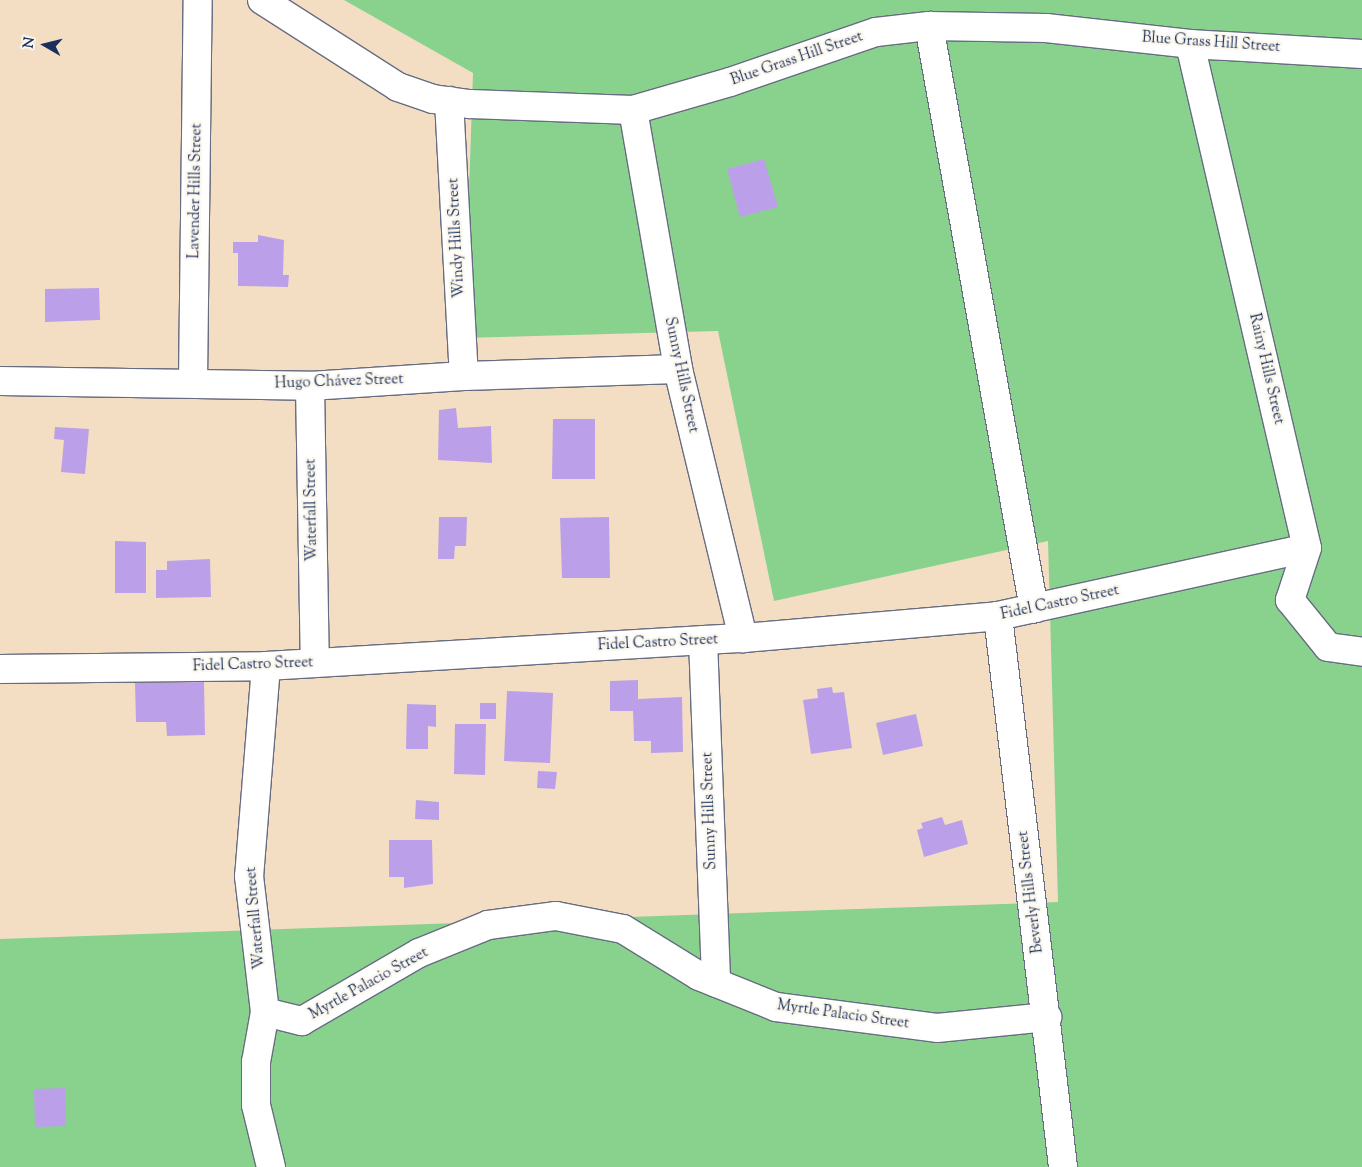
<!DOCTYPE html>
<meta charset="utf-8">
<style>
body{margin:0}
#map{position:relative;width:1362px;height:1167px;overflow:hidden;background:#f4dec3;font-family:"Sorts Mill Goudy",serif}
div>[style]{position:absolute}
.green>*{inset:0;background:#89d28e}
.building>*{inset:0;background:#bba0e9}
.roads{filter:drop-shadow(1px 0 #676c81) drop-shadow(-1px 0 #676c81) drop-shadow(0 1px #676c81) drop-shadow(0 -1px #676c81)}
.minor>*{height:28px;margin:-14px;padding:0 14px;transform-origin:14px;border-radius:14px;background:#fff}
span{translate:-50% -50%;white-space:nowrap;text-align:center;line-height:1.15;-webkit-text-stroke:4.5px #fbf7ec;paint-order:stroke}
.street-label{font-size:15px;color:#1b2f5e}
.north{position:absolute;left:20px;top:20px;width:50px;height:50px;-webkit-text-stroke:4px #fbf7ec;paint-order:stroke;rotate:278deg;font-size:14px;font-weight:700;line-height:20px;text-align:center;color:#1b2f5e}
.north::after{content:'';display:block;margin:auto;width:18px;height:22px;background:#1b2f5e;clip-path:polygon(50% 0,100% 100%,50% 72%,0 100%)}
</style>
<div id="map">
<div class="green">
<div style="clip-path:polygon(344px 0,1362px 0,1362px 1167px,0 1167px,0 939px,1058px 902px,1048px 541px,774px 601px,718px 331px,464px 338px,473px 73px)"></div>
</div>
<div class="building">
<div style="clip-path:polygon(764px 159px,778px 207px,740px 217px,727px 169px)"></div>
<div style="clip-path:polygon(258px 235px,284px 240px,283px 275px,289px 275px,288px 287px,238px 286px,238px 253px,233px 253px,233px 242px,258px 242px)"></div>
<div style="clip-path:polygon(99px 288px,100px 320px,45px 322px,45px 289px)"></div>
<div style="clip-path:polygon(456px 408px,458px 428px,491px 426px,492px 463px,438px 460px,439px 410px)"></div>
<div style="clip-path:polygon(553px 419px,595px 419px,595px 479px,552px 479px)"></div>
<div style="clip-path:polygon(55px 427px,89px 429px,85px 474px,61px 472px,64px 440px,54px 439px)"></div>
<div style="clip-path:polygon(439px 517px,467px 517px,466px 546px,455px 546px,454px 559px,438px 559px)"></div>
<div style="clip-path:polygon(609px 517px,610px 578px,562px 578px,560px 518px)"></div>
<div style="clip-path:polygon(115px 541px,146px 542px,146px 593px,115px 593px)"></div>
<div style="clip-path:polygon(210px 559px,211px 597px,156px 598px,156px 570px,167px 570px,167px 561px)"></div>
<div style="clip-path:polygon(638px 680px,638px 699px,682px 697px,683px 752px,651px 753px,651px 741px,634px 741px,633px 711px,610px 711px,610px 681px)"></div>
<div style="clip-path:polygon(204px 682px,205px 735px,167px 736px,166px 722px,136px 722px,135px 683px)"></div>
<div style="clip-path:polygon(832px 687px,833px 693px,844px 692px,852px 748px,811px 754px,803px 700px,818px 698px,817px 689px)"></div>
<div style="clip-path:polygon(507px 691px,553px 693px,550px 763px,504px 761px)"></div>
<div style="clip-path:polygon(480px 703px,496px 703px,496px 719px,480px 719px)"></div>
<div style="clip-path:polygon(407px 704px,436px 705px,436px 727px,428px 726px,428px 749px,406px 749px)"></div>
<div style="clip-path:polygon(916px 714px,923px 746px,883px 755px,876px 723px)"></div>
<div style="clip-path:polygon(455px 724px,486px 724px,485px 775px,454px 774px)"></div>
<div style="clip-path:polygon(538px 771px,557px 772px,555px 789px,537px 788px)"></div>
<div style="clip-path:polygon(416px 800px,439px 802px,439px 820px,415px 819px)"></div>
<div style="clip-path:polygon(942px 817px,945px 825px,962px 820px,968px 844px,924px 857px,917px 830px,923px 828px,921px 823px)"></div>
<div style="clip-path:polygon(389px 840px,432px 840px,433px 884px,404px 888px,404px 877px,389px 877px)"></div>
<div style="clip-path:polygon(65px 1088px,66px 1126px,35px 1127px,34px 1089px)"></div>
</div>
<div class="roads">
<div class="minor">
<div style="left:262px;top:0;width:161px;rotate:32.6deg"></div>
<div style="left:398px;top:87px;width:37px;rotate:19deg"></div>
<div style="left:433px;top:99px;width:37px;rotate:8deg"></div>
<div style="left:470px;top:104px;width:163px;rotate:2.1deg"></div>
<div style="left:633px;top:110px;width:101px;rotate:-16.1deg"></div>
<div style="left:730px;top:82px;width:154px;rotate:-18.9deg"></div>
<div style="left:876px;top:32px;width:53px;rotate:-6.5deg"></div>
<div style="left:929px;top:26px;width:117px;rotate:1deg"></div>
<div style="left:1046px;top:28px;width:145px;rotate:6.3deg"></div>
<div style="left:1190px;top:44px;width:172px;rotate:3.3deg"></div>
<div style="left:929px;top:26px;width:592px;rotate:79.79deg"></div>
<div style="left:1190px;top:44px;width:517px;rotate:76.93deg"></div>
<div style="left:1307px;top:548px;width:55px;rotate:108.1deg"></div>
<div style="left:1290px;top:600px;width:60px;rotate:51deg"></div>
<div style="left:1328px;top:647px;width:34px;rotate:8deg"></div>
<div style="left:449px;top:101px;width:275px;rotate:86.9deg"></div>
<div style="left:633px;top:110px;width:263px;rotate:80.1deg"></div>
<div style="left:678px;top:369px;width:277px;rotate:76.4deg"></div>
<div style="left:0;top:381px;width:310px;rotate:0.9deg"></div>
<div style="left:310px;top:386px;width:154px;rotate:-3.7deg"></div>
<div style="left:464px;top:376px;width:214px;rotate:-1.9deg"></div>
<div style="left:193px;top:382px;width:382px;rotate:-89.3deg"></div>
<div style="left:310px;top:386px;width:277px;rotate:89deg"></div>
<div style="left:998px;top:616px;width:555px;rotate:83.27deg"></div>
<div style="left:703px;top:640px;width:343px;rotate:87.8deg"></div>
<div style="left:266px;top:666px;width:211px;rotate:94.6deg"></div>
<div style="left:249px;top:876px;width:137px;rotate:83.3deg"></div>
<div style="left:265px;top:1012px;width:51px;rotate:100.2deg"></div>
<div style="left:256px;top:1062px;width:43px;rotate:90deg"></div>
<div style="left:256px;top:1105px;width:64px;rotate:76.4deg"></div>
<div style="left:0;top:669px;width:266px;rotate:-0.6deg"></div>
<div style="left:266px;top:666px;width:478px;rotate:-3.4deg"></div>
<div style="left:743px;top:638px;width:256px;rotate:-4.9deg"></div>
<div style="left:998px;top:616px;width:316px;rotate:-12.4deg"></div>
<div style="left:265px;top:1012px;width:38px;rotate:14deg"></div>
<div style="left:302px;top:1021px;width:135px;rotate:-30.2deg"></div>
<div style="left:419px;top:953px;width:74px;rotate:-22.1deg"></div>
<div style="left:488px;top:925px;width:69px;rotate:-7.5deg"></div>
<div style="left:556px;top:916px;width:68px;rotate:11deg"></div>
<div style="left:623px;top:929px;width:89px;rotate:31.7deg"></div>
<div style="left:699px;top:976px;width:83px;rotate:21.9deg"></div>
<div style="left:776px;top:1007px;width:162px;rotate:7.4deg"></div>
<div style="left:937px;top:1028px;width:111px;rotate:-5.7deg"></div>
</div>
</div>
<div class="street-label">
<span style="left:1211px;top:43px;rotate:4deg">Blue Grass Hill Street</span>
<span style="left:797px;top:59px;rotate:-19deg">Blue Grass Hill Street</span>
<span style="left:196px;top:191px;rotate:-89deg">Lavender Hills Street</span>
<span style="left:457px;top:238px;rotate:-93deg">Windy Hills Street</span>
<span style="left:1266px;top:369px;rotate:77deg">Rainy Hills Street</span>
<span style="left:681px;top:375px;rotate:78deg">Sunny Hills Street</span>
<span style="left:339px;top:382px;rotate:-2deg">Hugo Chávez Street</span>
<span style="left:312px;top:510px;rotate:-91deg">Waterfall Street</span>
<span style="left:1060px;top:603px;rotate:-12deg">Fidel Castro Street</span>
<span style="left:658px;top:643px;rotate:-3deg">Fidel Castro Street</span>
<span style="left:253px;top:665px;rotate:-2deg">Fidel Castro Street</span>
<span style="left:710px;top:811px;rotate:-92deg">Sunny Hills Street</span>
<span style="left:1031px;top:892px;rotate:-97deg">Beverly Hills Street</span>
<span style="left:256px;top:918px;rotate:-95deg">Waterfall Street</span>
<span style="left:369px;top:984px;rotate:-29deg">Myrtle Palacio Street</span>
<span style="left:843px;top:1015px;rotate:8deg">Myrtle Palacio Street</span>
</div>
<div class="north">N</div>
</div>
